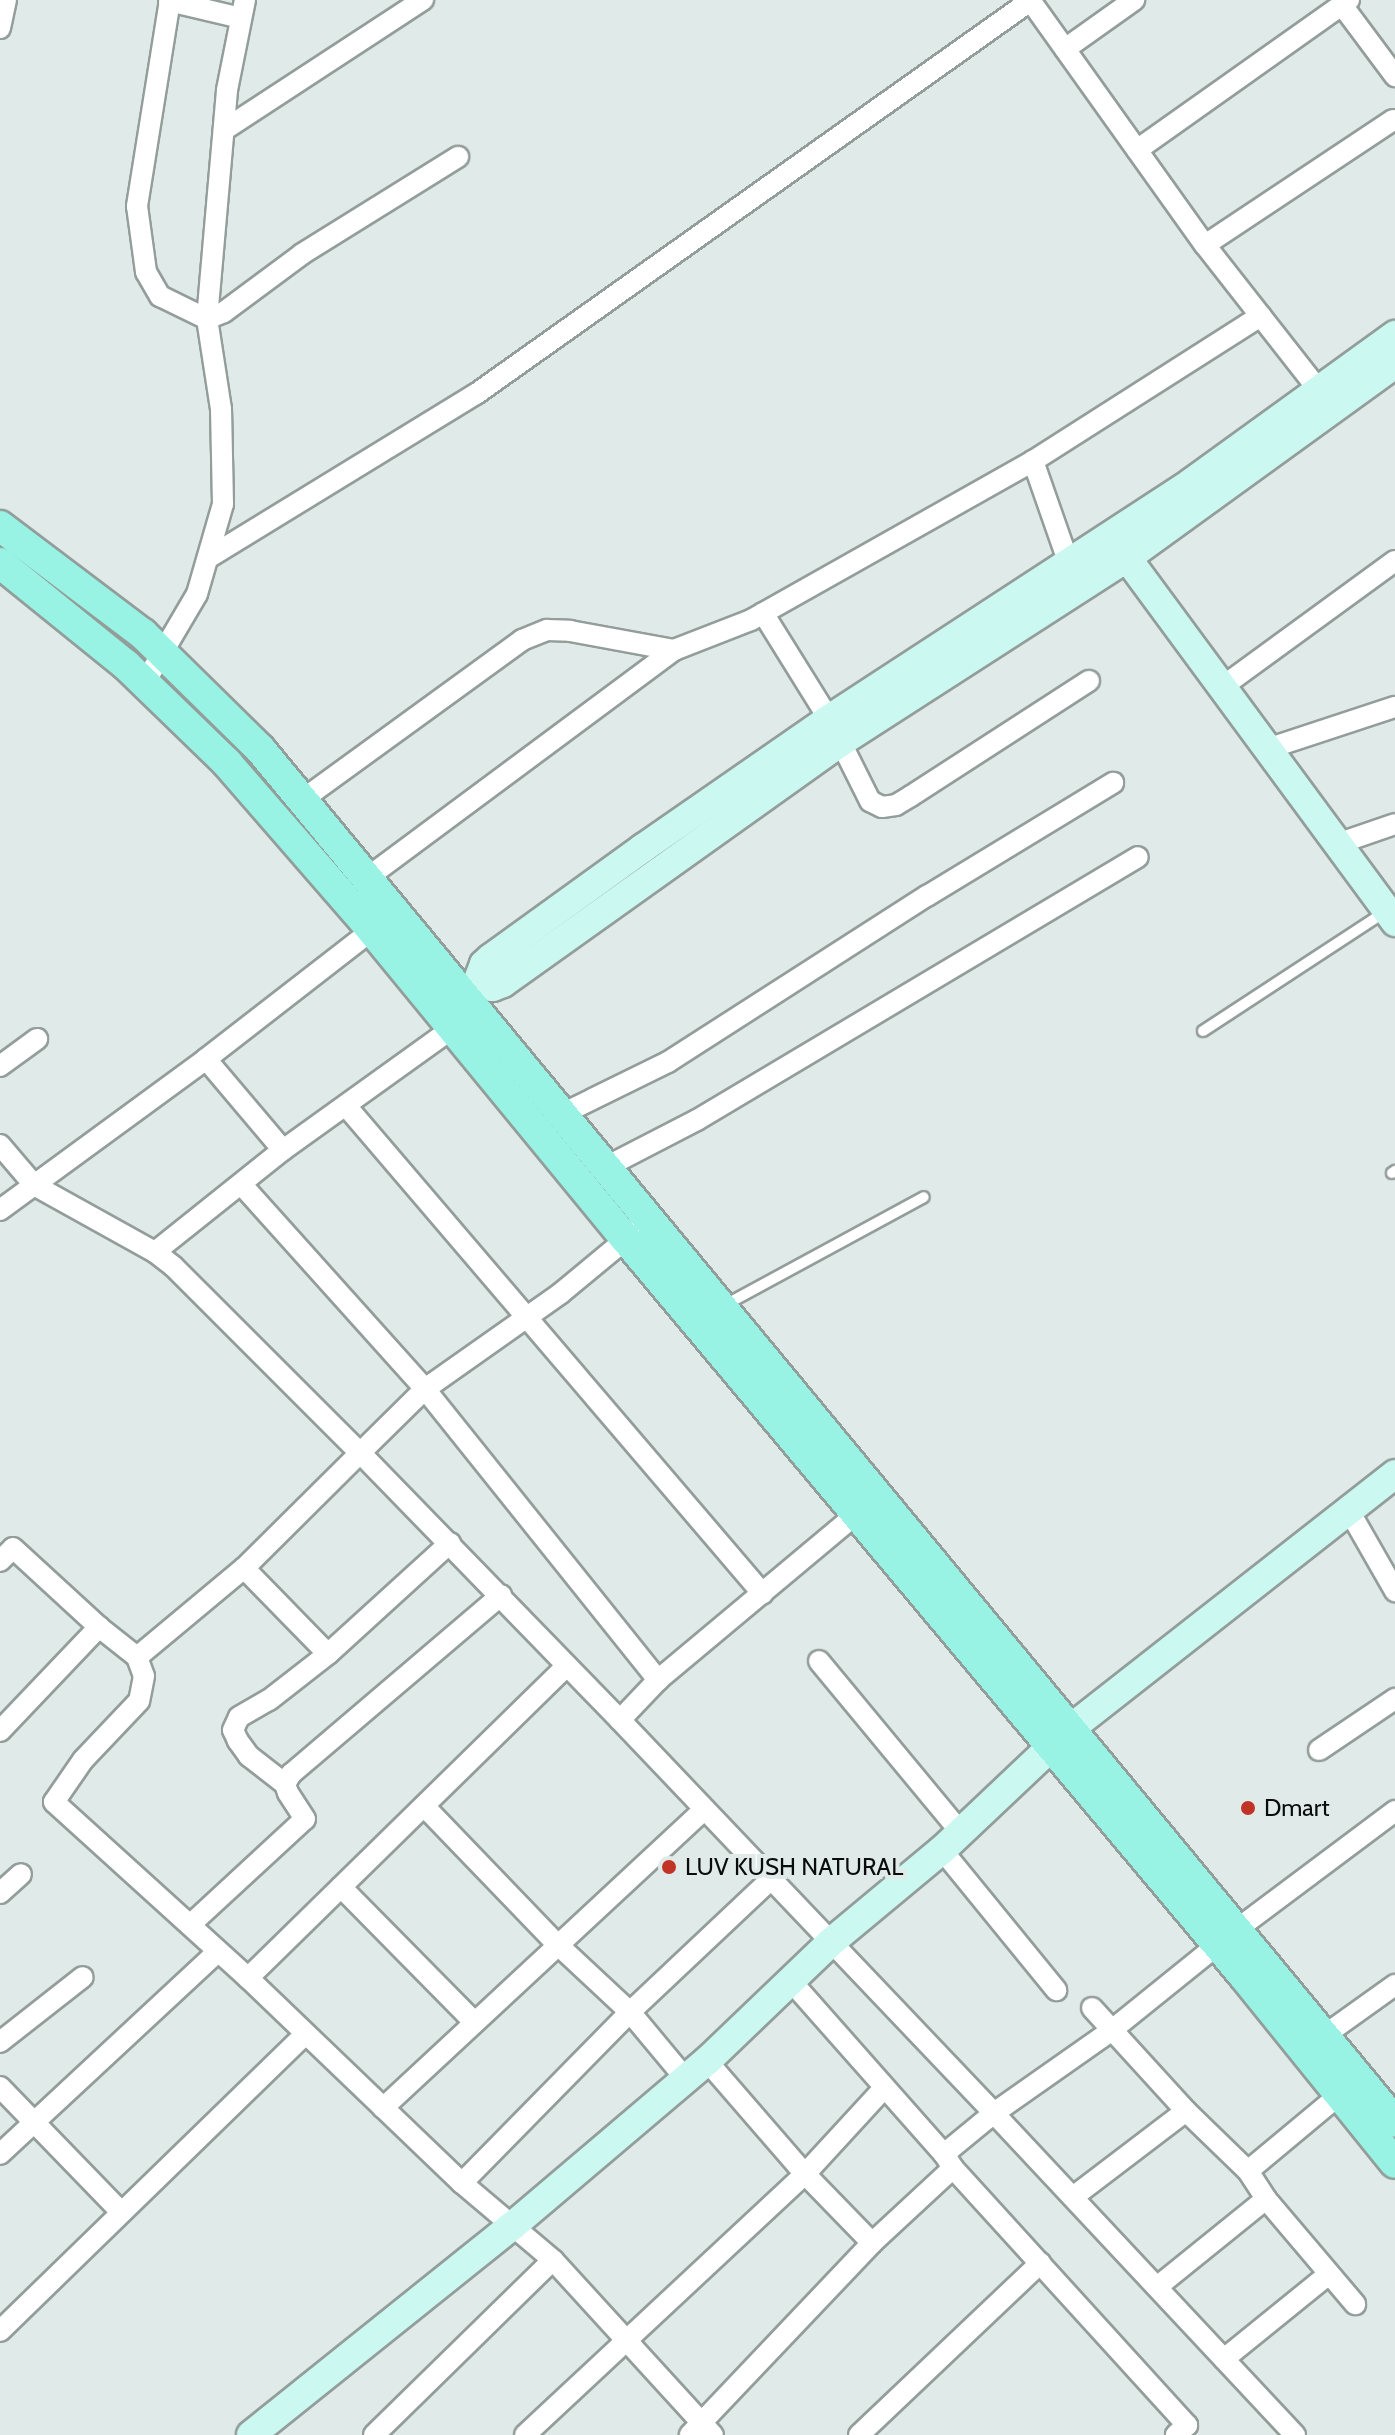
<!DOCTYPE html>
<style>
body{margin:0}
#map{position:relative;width:1395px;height:2435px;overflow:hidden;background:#e0eae8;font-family:Cabin,sans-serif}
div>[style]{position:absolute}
.roads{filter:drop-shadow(2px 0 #939d9a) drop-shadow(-2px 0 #939d9a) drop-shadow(0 2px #939d9a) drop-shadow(0 -2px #939d9a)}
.lane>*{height:10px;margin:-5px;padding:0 5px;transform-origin:5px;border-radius:5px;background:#fff}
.street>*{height:20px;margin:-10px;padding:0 10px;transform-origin:10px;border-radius:10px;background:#fff}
.secondary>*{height:28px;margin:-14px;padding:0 14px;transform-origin:14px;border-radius:14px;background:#cbf9f2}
.primary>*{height:30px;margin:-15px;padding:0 15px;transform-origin:15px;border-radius:15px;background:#98f3e4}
.dots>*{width:22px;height:22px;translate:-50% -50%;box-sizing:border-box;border:4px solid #e0eae8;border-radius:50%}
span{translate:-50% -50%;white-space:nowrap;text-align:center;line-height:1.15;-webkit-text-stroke:8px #e0eae8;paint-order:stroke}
.poi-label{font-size:24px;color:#090c0c}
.left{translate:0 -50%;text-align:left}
</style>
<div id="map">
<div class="roads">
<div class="lane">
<div style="left:1203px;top:1031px;width:217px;rotate:-33.2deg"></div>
<div style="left:1392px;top:1173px;width:4px;rotate:-34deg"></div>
<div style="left:725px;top:1305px;width:226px;rotate:-28.5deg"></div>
</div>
<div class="street">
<div style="left:170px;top:0;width:209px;rotate:99.1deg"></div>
<div style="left:137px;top:206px;width:67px;rotate:82.2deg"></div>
<div style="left:146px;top:272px;width:28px;rotate:60deg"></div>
<div style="left:160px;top:296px;width:52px;rotate:26.1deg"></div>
<div style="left:207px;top:319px;width:18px;rotate:-22deg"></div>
<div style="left:224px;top:312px;width:97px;rotate:-36.6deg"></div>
<div style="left:302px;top:254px;width:184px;rotate:-31.9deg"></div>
<div style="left:1030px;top:0;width:301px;rotate:54.5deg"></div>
<div style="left:1205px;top:245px;width:194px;rotate:51.9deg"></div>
<div style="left:1349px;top:0;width:9px;rotate:144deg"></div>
<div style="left:1342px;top:5px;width:89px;rotate:53.3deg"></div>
<div style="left:169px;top:1px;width:74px;rotate:13.3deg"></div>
<div style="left:0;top:28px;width:29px;rotate:-78deg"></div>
<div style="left:1065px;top:49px;width:85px;rotate:-35.4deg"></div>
<div style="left:224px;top:130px;width:238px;rotate:-33.2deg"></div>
<div style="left:1137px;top:150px;width:251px;rotate:-35.3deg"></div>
<div style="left:1205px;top:245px;width:226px;rotate:-33.6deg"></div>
<div style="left:1033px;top:461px;width:109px;rotate:70.7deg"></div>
<div style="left:208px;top:558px;width:314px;rotate:-31.5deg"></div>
<div style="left:476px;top:394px;width:679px;rotate:-35.35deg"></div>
<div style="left:763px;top:613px;width:125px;rotate:58.1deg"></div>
<div style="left:829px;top:719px;width:92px;rotate:63.4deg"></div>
<div style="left:870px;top:801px;width:13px;rotate:27deg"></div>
<div style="left:882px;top:807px;width:14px;rotate:-8deg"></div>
<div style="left:896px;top:805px;width:17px;rotate:-31deg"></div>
<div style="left:911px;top:796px;width:212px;rotate:-32.9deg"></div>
<div style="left:144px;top:684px;width:104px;rotate:-59.5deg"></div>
<div style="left:197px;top:594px;width:94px;rotate:-73.9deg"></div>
<div style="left:223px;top:504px;width:95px;rotate:-91.2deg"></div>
<div style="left:221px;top:409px;width:91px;rotate:-98.8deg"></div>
<div style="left:207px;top:319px;width:230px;rotate:-85deg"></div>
<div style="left:227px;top:90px;width:92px;rotate:-78.7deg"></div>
<div style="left:1222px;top:687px;width:214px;rotate:-36.1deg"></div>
<div style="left:1267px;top:749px;width:135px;rotate:-18.2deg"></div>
<div style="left:302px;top:800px;width:272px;rotate:-36deg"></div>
<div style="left:522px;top:640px;width:27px;rotate:-22deg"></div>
<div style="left:547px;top:630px;width:23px;rotate:2deg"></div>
<div style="left:570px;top:631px;width:106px;rotate:10.4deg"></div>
<div style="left:1337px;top:844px;width:61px;rotate:-19deg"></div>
<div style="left:367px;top:878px;width:382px;rotate:-36.6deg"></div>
<div style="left:674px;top:650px;width:83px;rotate:-21.3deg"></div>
<div style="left:751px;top:620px;width:324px;rotate:-29.4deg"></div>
<div style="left:1033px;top:461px;width:270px;rotate:-32.5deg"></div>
<div style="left:206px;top:1059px;width:119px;rotate:49.8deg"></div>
<div style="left:0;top:1066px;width:46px;rotate:-36.1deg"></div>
<div style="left:347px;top:1107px;width:640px;rotate:49.5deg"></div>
<div style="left:562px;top:1114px;width:118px;rotate:-26.1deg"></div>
<div style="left:668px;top:1062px;width:308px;rotate:-32.7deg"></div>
<div style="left:927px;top:896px;width:218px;rotate:-31.3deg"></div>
<div style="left:0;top:1145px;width:52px;rotate:49.6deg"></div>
<div style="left:34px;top:1185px;width:138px;rotate:29deg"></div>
<div style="left:155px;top:1252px;width:23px;rotate:38deg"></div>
<div style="left:173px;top:1266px;width:264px;rotate:45deg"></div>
<div style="left:360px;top:1453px;width:163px;rotate:135.2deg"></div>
<div style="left:244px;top:1568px;width:139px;rotate:140.2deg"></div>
<div style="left:606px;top:1167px;width:102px;rotate:-27.3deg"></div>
<div style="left:697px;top:1120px;width:513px;rotate:-30.81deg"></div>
<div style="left:242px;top:1185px;width:274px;rotate:48.1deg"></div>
<div style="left:425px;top:1389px;width:373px;rotate:51.3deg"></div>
<div style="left:658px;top:1680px;width:270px;rotate:-39.9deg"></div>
<div style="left:0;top:1210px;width:255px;rotate:-36.2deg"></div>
<div style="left:206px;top:1059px;width:220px;rotate:-37.8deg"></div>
<div style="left:155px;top:1252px;width:164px;rotate:-38.6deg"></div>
<div style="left:283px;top:1150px;width:209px;rotate:-35.7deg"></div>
<div style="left:1348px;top:1509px;width:95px;rotate:60.2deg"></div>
<div style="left:0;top:1561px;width:18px;rotate:-45deg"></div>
<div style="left:13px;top:1548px;width:117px;rotate:42.6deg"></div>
<div style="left:244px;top:1568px;width:120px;rotate:45.7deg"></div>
<div style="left:819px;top:1661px;width:219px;rotate:50.4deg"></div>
<div style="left:658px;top:1680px;width:55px;rotate:133.5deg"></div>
<div style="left:620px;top:1720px;width:543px;rotate:46.42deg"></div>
<div style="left:994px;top:2113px;width:65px;rotate:140.6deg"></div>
<div style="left:944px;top:2154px;width:17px;rotate:57deg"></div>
<div style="left:953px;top:2168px;width:110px;rotate:137.2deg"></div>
<div style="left:872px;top:2243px;width:265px;rotate:133.5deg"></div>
<div style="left:620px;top:1720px;width:373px;rotate:-134.2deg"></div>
<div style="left:360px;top:1453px;width:91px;rotate:-44.6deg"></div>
<div style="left:425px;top:1389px;width:166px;rotate:-35.2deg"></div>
<div style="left:561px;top:1293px;width:97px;rotate:-39.6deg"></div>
<div style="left:0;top:1731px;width:144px;rotate:-46.4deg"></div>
<div style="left:99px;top:1627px;width:48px;rotate:38.3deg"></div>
<div style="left:137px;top:1657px;width:20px;rotate:70deg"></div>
<div style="left:144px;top:1676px;width:25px;rotate:101deg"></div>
<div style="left:139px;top:1701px;width:81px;rotate:133.5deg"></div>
<div style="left:83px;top:1760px;width:51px;rotate:124.6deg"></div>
<div style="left:54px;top:1802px;width:262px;rotate:42.2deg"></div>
<div style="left:248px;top:1978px;width:296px;rotate:43.8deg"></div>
<div style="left:462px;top:2183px;width:119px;rotate:40.2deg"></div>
<div style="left:553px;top:2260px;width:237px;rotate:47.6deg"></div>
<div style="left:1319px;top:1750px;width:92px;rotate:-33.9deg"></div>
<div style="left:285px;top:1784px;width:46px;rotate:-142.1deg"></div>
<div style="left:249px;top:1756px;width:19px;rotate:-126deg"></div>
<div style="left:238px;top:1741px;width:12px;rotate:-114deg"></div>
<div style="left:233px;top:1730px;width:14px;rotate:-65deg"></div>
<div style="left:239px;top:1717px;width:34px;rotate:-30deg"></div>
<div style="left:269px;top:1700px;width:75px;rotate:-37.9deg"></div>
<div style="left:328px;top:1654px;width:165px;rotate:-42.3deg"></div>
<div style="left:424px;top:1806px;width:192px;rotate:46.1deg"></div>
<div style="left:557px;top:1944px;width:100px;rotate:43deg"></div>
<div style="left:630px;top:2012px;width:86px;rotate:50.2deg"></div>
<div style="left:942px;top:1850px;width:181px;rotate:50.8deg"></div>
<div style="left:341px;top:1887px;width:188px;rotate:45.4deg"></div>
<div style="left:0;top:1893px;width:28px;rotate:-42deg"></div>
<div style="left:190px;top:1925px;width:156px;rotate:-42.7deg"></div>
<div style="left:305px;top:1819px;width:31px;rotate:-123deg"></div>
<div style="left:288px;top:1793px;width:9px;rotate:-108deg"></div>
<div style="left:285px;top:1784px;width:12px;rotate:-59deg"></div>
<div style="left:291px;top:1774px;width:276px;rotate:-40.4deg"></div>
<div style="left:248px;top:1978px;width:446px;rotate:-44.4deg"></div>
<div style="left:790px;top:1980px;width:232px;rotate:48.5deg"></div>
<div style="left:1092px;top:2008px;width:139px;rotate:47.6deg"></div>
<div style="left:1186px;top:2111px;width:86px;rotate:44.1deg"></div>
<div style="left:1248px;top:2171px;width:33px;rotate:57deg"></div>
<div style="left:1266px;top:2199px;width:138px;rotate:49.7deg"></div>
<div style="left:1322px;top:2037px;width:90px;rotate:-35.5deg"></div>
<div style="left:0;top:2042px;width:105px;rotate:-38.1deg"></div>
<div style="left:707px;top:2061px;width:150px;rotate:49.1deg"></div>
<div style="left:805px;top:2174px;width:96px;rotate:45.8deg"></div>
<div style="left:0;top:2087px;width:174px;rotate:45.9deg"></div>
<div style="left:383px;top:2108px;width:439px;rotate:-42.9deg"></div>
<div style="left:0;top:2154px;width:295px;rotate:-42.9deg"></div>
<div style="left:953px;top:2168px;width:348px;rotate:47.7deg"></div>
<div style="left:1187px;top:2425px;width:15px;rotate:138deg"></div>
<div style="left:1248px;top:2171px;width:117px;rotate:-39.8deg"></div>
<div style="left:462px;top:2183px;width:240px;rotate:-45.5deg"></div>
<div style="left:630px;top:2012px;width:195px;rotate:-43.3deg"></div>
<div style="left:1073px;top:2197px;width:142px;rotate:-37.3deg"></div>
<div style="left:1157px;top:2287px;width:140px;rotate:-38.9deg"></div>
<div style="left:0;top:2331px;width:424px;rotate:-44.2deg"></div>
<div style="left:1224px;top:2359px;width:135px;rotate:-39deg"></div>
<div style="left:374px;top:2435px;width:250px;rotate:-44.4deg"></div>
<div style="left:525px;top:2435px;width:383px;rotate:-43deg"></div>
<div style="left:805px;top:2174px;width:117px;rotate:-47.4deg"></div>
<div style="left:859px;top:2435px;width:250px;rotate:-43.5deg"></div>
<div style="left:1295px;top:2435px;width:441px;rotate:-133.1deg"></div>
<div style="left:994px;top:2113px;width:144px;rotate:-35.1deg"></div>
<div style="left:1112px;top:2030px;width:159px;rotate:-38.9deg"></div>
<div style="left:1236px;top:1930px;width:199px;rotate:-36.8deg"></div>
</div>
<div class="secondary">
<div style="left:1116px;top:543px;width:471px;rotate:53.6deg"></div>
<div style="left:476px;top:985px;width:17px;rotate:7deg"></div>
<div style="left:493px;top:987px;width:11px;rotate:-22deg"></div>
<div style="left:503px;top:983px;width:415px;rotate:-35.5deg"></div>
<div style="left:841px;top:742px;width:340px;rotate:-32.8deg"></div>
<div style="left:1127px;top:558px;width:331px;rotate:-35.9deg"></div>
<div style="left:447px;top:1007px;width:36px;rotate:-37deg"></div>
<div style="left:476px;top:985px;width:22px;rotate:-69deg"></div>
<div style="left:484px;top:964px;width:9px;rotate:-41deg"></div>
<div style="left:491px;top:958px;width:188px;rotate:-35.9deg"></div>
<div style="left:643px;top:848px;width:226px;rotate:-34.7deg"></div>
<div style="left:829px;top:719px;width:434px;rotate:-33.1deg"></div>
<div style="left:1192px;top:482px;width:251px;rotate:-35.9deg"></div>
<div style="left:251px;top:2435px;width:333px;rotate:-38.7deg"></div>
<div style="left:511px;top:2227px;width:257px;rotate:-40.3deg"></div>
<div style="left:707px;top:2061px;width:172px;rotate:-43.8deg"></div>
<div style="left:831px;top:1942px;width:144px;rotate:-39.7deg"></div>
<div style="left:942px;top:1850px;width:176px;rotate:-43.4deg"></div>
<div style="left:1070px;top:1729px;width:413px;rotate:-38.1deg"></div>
</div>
<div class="primary">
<div style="left:0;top:526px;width:179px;rotate:37.1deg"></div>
<div style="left:143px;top:634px;width:164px;rotate:44.5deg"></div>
<div style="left:260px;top:749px;width:1781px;rotate:50.42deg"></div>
<div style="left:0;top:563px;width:162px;rotate:39deg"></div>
<div style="left:126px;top:665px;width:141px;rotate:44.1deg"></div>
<div style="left:227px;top:763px;width:221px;rotate:49deg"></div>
<div style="left:372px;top:930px;width:400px;rotate:50.6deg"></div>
<div style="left:626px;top:1239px;width:962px;rotate:50.02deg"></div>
<div style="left:1244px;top:1976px;width:240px;rotate:51.1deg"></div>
</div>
</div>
<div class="dots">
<div style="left:1248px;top:1808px;background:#c03325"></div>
<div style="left:669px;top:1867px;background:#c03325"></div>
</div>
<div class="poi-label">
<span class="left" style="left:1264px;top:1808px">Dmart</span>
<span class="left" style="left:685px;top:1867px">LUV KUSH NATURAL</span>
</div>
</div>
